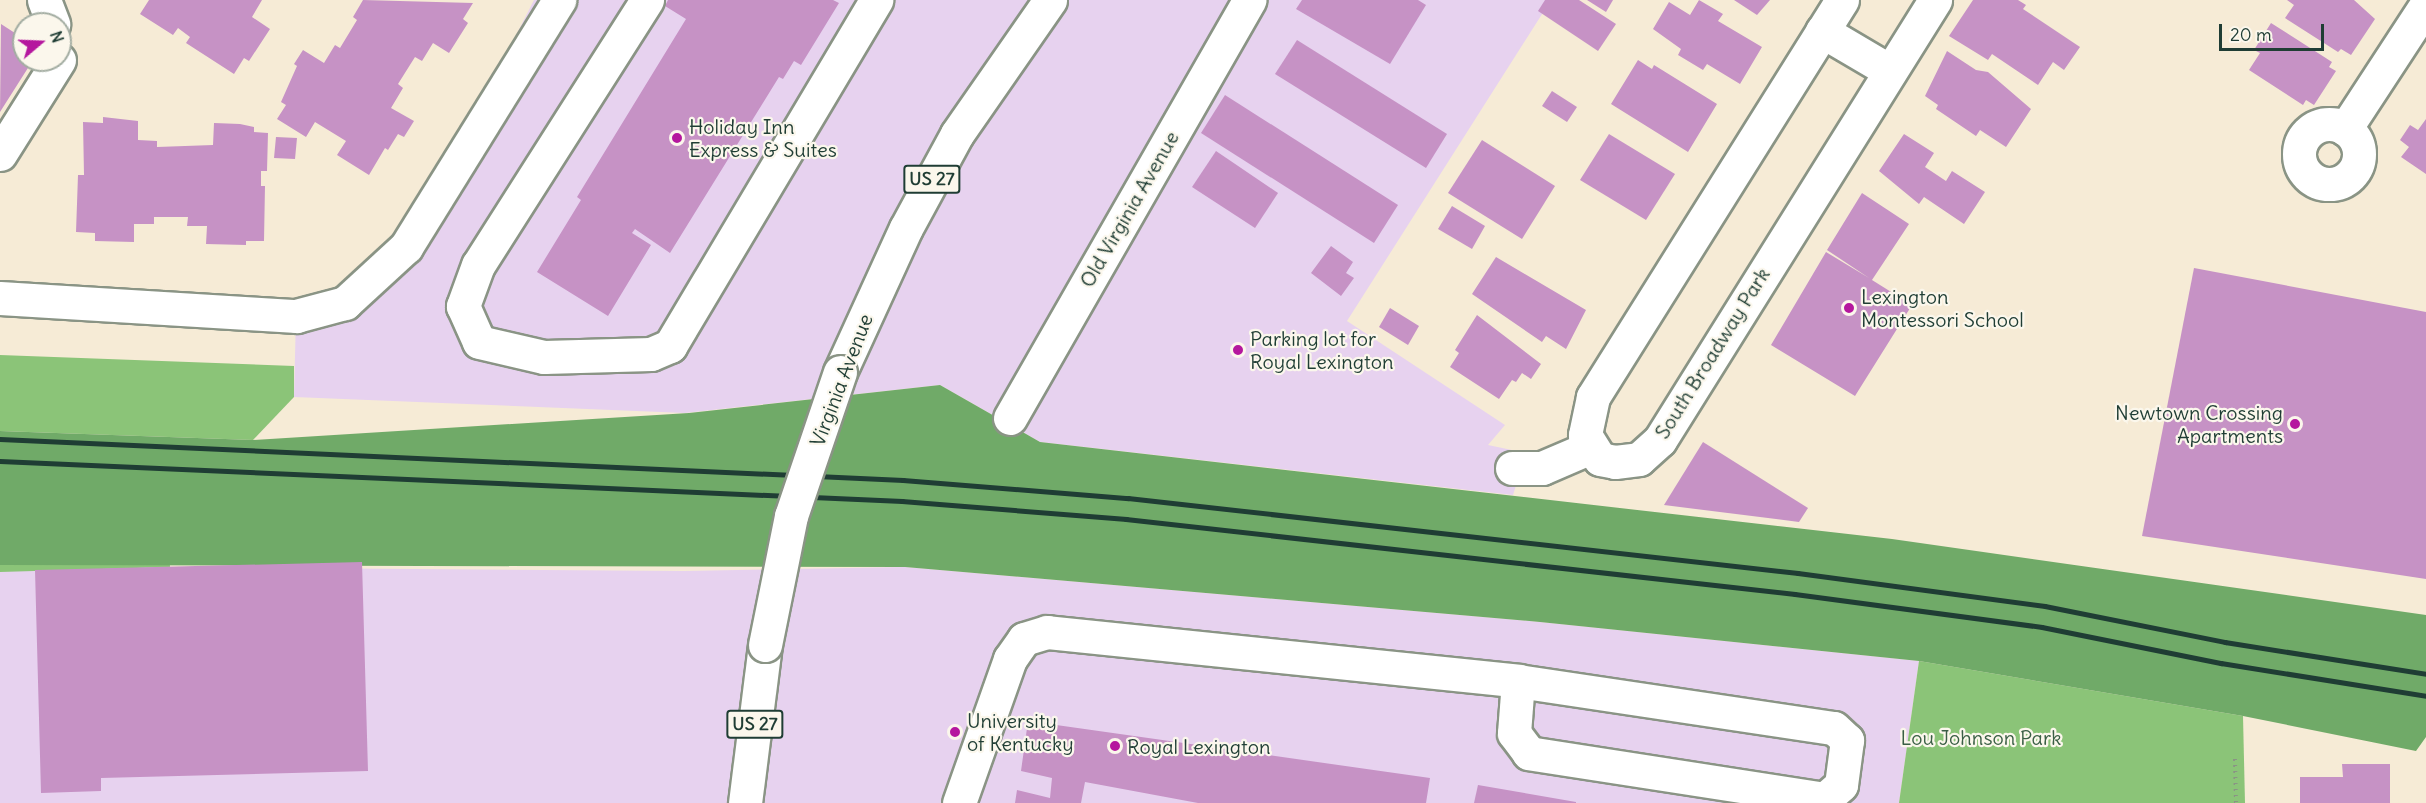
<!DOCTYPE html>
<style>
body{margin:0}
#map{position:relative;width:2426px;height:803px;overflow:hidden;background:#f6ebd6;font-family:Delius,sans-serif}
div>[style]{position:absolute}
.built>*{inset:0;background:#e7d2ef}
.green>*{inset:0;background:#8bc478}
.forest>*{inset:0;background:#70aa68}
.building>*{inset:0;background:#c692c5}
.path>*{height:4px;margin-top:-2px;transform-origin:0;background:repeating-linear-gradient(90deg,#8a9485 0 1.5px,transparent 0 6px)}
.roads{filter:drop-shadow(2px 0 #8a9485) drop-shadow(-2px 0 #8a9485) drop-shadow(0 2px #8a9485) drop-shadow(0 -2px #8a9485)}
.minor>*{height:33px;margin:-16.5px;padding:0 16.5px;transform-origin:16.5px;border-radius:16.5px;background:#fff}
.minor>.ring{margin:-16.5px;padding:0;box-sizing:content-box;background:none;border:33px solid #fff;border-radius:50%}
.major>*{height:33px;margin:-16.5px;padding:0 16.5px;transform-origin:16.5px;border-radius:16.5px;background:#fff}
.rail>*{height:4.5px;margin:-2.25px;padding:0 2.25px;transform-origin:2.25px;border-radius:2.25px;background:#1f3d34}
.bridges{filter:drop-shadow(2px 0 #8a9485) drop-shadow(-2px 0 #8a9485) drop-shadow(0 2px #8a9485) drop-shadow(0 -2px #8a9485)}
.major-bridge>*{height:33px;margin:-16.5px;padding:0 16.5px;transform-origin:16.5px;border-radius:16.5px;background:#fff}
.dots>*{width:16px;height:16px;translate:-50% -50%;box-sizing:border-box;border:3px solid #fbf7ec;border-radius:50%}
span{translate:-50% -50%;white-space:nowrap;text-align:center;line-height:1.15;-webkit-text-stroke:4.5px #fbf7ec;paint-order:stroke}
.shield-label span{padding:2px 4px;background:#fbf7ec;border:2px solid;border-radius:4px;-webkit-text-stroke-width:0}
.shield-label{font-size:18px;color:#1f3d34;font-weight:700}
.poi-label{font-size:20px;color:#1f3d34}
.left{translate:0 -50%;text-align:left}
.right{translate:-100% -50%;text-align:right}
.street-label{font-size:20px;color:#1f3d34}
.park-label{font-size:20px;color:#3a5f45}
.north{position:absolute;left:12px;top:12px;width:60px;height:60px;box-sizing:border-box;background:#fbf7ec;border:2px solid #a3ada2;border-radius:50%;rotate:71deg;font-size:16px;font-weight:700;line-height:24px;text-align:center;color:#1f3d34}
.north::after{content:'';display:block;margin:auto;width:21px;height:27px;background:#b5179e;clip-path:polygon(50% 0,100% 100%,50% 72%,0 100%)}
.scale{position:absolute;left:2219px;top:24px;width:105px;height:27px;box-sizing:border-box;border:3px solid #1f3d34;border-top:0;padding-left:8px;font-size:18px;line-height:21px;white-space:nowrap;color:#1f3d34;-webkit-text-stroke:4px #fbf7ec;paint-order:stroke}
</style>
<div id="map">
<div class="built">
<div style="clip-path:polygon(534px 0,1551px 0,1347px 321px,1505px 425px,1488px 445px,1526px 453px,1513px 495px,1040px 442px,940px 385px,685px 413px,294px 397px,296px 316px,345px 303px,420px 225px)"></div>
<div style="clip-path:polygon(0 566px,684px 571px,905px 567px,1540px 622px,1919px 661px,1899px 803px,0 803px)"></div>
</div>
<div class="green">
<div style="clip-path:polygon(0 355px,294px 366px,294px 397px,253px 440px,0 431px)"></div>
<div style="clip-path:polygon(0 541px,169px 544px,170px 567px,0 572px)"></div>
<div style="clip-path:polygon(1919px 661px,2243px 716px,2245px 803px,1899px 803px)"></div>
</div>
<div class="forest">
<div style="clip-path:polygon(940px 385px,1040px 442px,1892px 539px,2426px 615px,2426px 737px,2416px 751px,2243px 716px,1919px 661px,1540px 622px,905px 567px,0 565px,0 431px,253px 440px,689px 413px)"></div>
</div>
<div class="building">
<div style="clip-path:polygon(149px 0,262px 0,252px 17px,270px 29px,249px 61px,244px 58px,234px 74px,186px 43px,190px 37px,178px 28px,173px 35px,140px 14px)"></div>
<div style="clip-path:polygon(363px 0,473px 3px,463px 19px,468px 23px,449px 53px,433px 43px,422px 61px,415px 57px,398px 84px,403px 88px,391px 108px,414px 121px,404px 137px,398px 134px,388px 150px,385px 148px,369px 175px,337px 155px,346px 141px,315px 122px,306px 137px,277px 119px,286px 105px,281px 102px,297px 66px,294px 64px,303px 50px,324px 63px,335px 45px,340px 48px,357px 20px,353px 17px)"></div>
<div style="clip-path:polygon(668px 0,833px 0,839px 3px,801px 65px,794px 61px,783px 79px,779px 77px,670px 253px,635px 229px,632px 233px,651px 245px,608px 316px,537px 272px,581px 200px,577px 197px,686px 19px,665px 6px)"></div>
<div style="clip-path:polygon(1302px 0,1418px 0,1426px 5px,1390px 64px,1296px 9px)"></div>
<div style="clip-path:polygon(1545px 0,1579px 0,1616px 24px,1598px 51px,1538px 11px)"></div>
<div style="clip-path:polygon(1587px 0,1613px 0,1606px 12px)"></div>
<div style="clip-path:polygon(1699px 0,1723px 14px,1718px 21px,1762px 47px,1740px 84px,1707px 64px,1703px 70px,1678px 55px,1681px 49px,1653px 29px,1669px 2px,1690px 15px)"></div>
<div style="clip-path:polygon(1734px 0,1770px 0,1757px 15px)"></div>
<div style="clip-path:polygon(1973px 0,2018px 0,2026px 5px,2023px 9px,2080px 47px,2064px 70px,2053px 62px,2038px 85px,1992px 54px,1988px 60px,1949px 36px)"></div>
<div style="clip-path:polygon(2287px 0,2354px 0,2375px 19px,2351px 55px,2341px 49px,2338px 52px,2285px 18px,2294px 5px)"></div>
<div style="clip-path:polygon(2271px 23px,2332px 62px,2329px 67px,2336px 71px,2314px 105px,2306px 100px,2303px 105px,2249px 70px,2260px 53px,2254px 50px)"></div>
<div style="clip-path:polygon(1px 24px,18px 35px,13px 44px,24px 51px,24px 60px,33px 60px,0 112px)"></div>
<div style="clip-path:polygon(1297px 40px,1447px 134px,1426px 168px,1275px 74px)"></div>
<div style="clip-path:polygon(1947px 51px,1976px 70px,1988px 72px,2031px 109px,2006px 147px,1980px 130px,1976px 136px,1936px 109px,1938px 105px,1925px 96px)"></div>
<div style="clip-path:polygon(1638px 60px,1652px 69px,1654px 65px,1717px 104px,1688px 152px,1611px 104px)"></div>
<div style="clip-path:polygon(1552px 91px,1577px 107px,1567px 122px,1542px 106px)"></div>
<div style="clip-path:polygon(1225px 95px,1398px 205px,1374px 243px,1201px 133px)"></div>
<div style="clip-path:polygon(103px 117px,138px 121px,138px 140px,157px 141px,157px 147px,213px 145px,214px 123px,240px 124px,254px 127px,254px 132px,268px 133px,267px 171px,261px 171px,261px 186px,265px 186px,264px 241px,246px 241px,246px 245px,206px 244px,207px 226px,187px 226px,188px 217px,154px 217px,154px 224px,134px 224px,134px 242px,95px 241px,95px 233px,76px 232px,78px 175px,84px 175px,83px 122px,103px 123px)"></div>
<div style="clip-path:polygon(2426px 119px,2426px 174px,2401px 157px,2409px 147px,2400px 140px,2410px 125px,2418px 130px)"></div>
<div style="clip-path:polygon(1609px 134px,1675px 174px,1646px 220px,1580px 180px)"></div>
<div style="clip-path:polygon(1904px 134px,1934px 153px,1925px 167px,1946px 181px,1952px 171px,1985px 192px,1964px 224px,1924px 197px,1919px 204px,1879px 171px)"></div>
<div style="clip-path:polygon(276px 137px,297px 138px,295px 159px,274px 158px)"></div>
<div style="clip-path:polygon(1482px 140px,1555px 186px,1522px 239px,1448px 193px)"></div>
<div style="clip-path:polygon(1216px 151px,1278px 193px,1255px 228px,1192px 187px)"></div>
<div style="clip-path:polygon(1862px 193px,1909px 224px,1872px 280px,1912px 305px,1855px 396px,1771px 345px,1826px 252px,1869px 278px,1827px 250px)"></div>
<div style="clip-path:polygon(1452px 206px,1485px 226px,1472px 249px,1438px 229px)"></div>
<div style="clip-path:polygon(1331px 246px,1353px 262px,1346px 273px,1354px 278px,1341px 296px,1311px 273px)"></div>
<div style="clip-path:polygon(1496px 257px,1586px 310px,1566px 349px,1546px 336px,1542px 342px,1472px 294px)"></div>
<div style="clip-path:polygon(2194px 268px,2426px 312px,2426px 579px,2142px 536px)"></div>
<div style="clip-path:polygon(1390px 308px,1419px 326px,1408px 345px,1379px 327px)"></div>
<div style="clip-path:polygon(1477px 315px,1541px 364px,1531px 379px,1522px 373px,1516px 382px,1512px 380px,1499px 399px,1450px 367px,1459px 353px,1455px 350px)"></div>
<div style="clip-path:polygon(1703px 442px,1808px 508px,1799px 522px,1664px 505px)"></div>
<div style="clip-path:polygon(362px 562px,368px 771px,101px 778px,101px 791px,41px 793px,35px 570px)"></div>
<div style="clip-path:polygon(1028px 721px,1430px 778px,1426px 803px,1198px 803px,1085px 782px,1081px 803px,1015px 803px,1017px 790px,1050px 798px,1052px 778px,1021px 771px)"></div>
<div style="clip-path:polygon(2342px 764px,2390px 764px,2390px 803px,2300px 803px,2300px 777px,2343px 777px)"></div>
<div style="clip-path:polygon(1478px 785px,1576px 802px,1576px 803px,1474px 803px)"></div>
</div>
<div class="path">
<div style="left:2235px;top:759px;width:44px;rotate:88.7deg"></div>
</div>
<div class="roads">
<div class="minor">
<div style="left:44px;top:0;width:26px;rotate:69deg"></div>
<div style="left:647px;top:0;width:314px;rotate:122.5deg"></div>
<div style="left:478px;top:265px;width:44px;rotate:110.1deg"></div>
<div style="left:463px;top:306px;width:39px;rotate:66deg"></div>
<div style="left:479px;top:342px;width:67px;rotate:13deg"></div>
<div style="left:544px;top:357px;width:107px;rotate:-1.6deg"></div>
<div style="left:651px;top:354px;width:21px;rotate:-23deg"></div>
<div style="left:670px;top:346px;width:403px;rotate:-59.2deg"></div>
<div style="left:1842px;top:0;width:469px;rotate:122.1deg"></div>
<div style="left:1593px;top:397px;width:39px;rotate:102deg"></div>
<div style="left:1585px;top:435px;width:28px;rotate:58deg"></div>
<div style="left:1600px;top:459px;width:15px;rotate:11deg"></div>
<div style="left:1615px;top:462px;width:24px;rotate:-7deg"></div>
<div style="left:1639px;top:459px;width:28px;rotate:-42deg"></div>
<div style="left:1660px;top:440px;width:519px;rotate:-57.99deg"></div>
<div style="left:1822px;top:31px;width:79px;rotate:30.5deg"></div>
<div class="ring" style="left:2299px;top:124px;width:27px;height:27px"></div>
<div style="left:2345px;top:129px;width:148px;rotate:-56.8deg"></div>
<div style="left:0;top:154px;width:111px;rotate:-57.9deg"></div>
<div style="left:0;top:298px;width:297px;rotate:3.5deg"></div>
<div style="left:296px;top:316px;width:51px;rotate:-14.9deg"></div>
<div style="left:345px;top:303px;width:83px;rotate:-42.6deg"></div>
<div style="left:406px;top:247px;width:291px;rotate:-58.2deg"></div>
<div style="left:1010px;top:418px;width:482px;rotate:-60.2deg"></div>
<div style="left:1512px;top:468px;width:30px"></div>
<div style="left:1542px;top:468px;width:53px;rotate:-23.2deg"></div>
<div style="left:959px;top:803px;width:153px;rotate:-70.5deg"></div>
<div style="left:1010px;top:659px;width:24px;rotate:-55deg"></div>
<div style="left:1024px;top:639px;width:24px;rotate:-17deg"></div>
<div style="left:1047px;top:632px;width:474px;rotate:5.9deg"></div>
<div style="left:1518px;top:681px;width:319px;rotate:8.5deg"></div>
<div style="left:1834px;top:728px;width:18px;rotate:43deg"></div>
<div style="left:1847px;top:740px;width:45px;rotate:97.6deg"></div>
<div style="left:1841px;top:785px;width:21px;rotate:139deg"></div>
<div style="left:1825px;top:799px;width:300px;rotate:-171.2deg"></div>
<div style="left:1529px;top:753px;width:25px;rotate:-127deg"></div>
<div style="left:1514px;top:733px;width:52px;rotate:-85.6deg"></div>
</div>
<div class="major">
<div style="left:840px;top:372px;width:158px;rotate:-65.4deg"></div>
<div style="left:906px;top:228px;width:107px;rotate:-61.5deg"></div>
<div style="left:957px;top:134px;width:163px;rotate:-55.2deg"></div>
<div style="left:745px;top:803px;width:159px;rotate:-82.8deg"></div>
</div>
</div>
<div class="rail">
<div style="left:0;top:439px;width:904px;rotate:2.6deg"></div>
<div style="left:903px;top:480px;width:226px;rotate:4.6deg"></div>
<div style="left:1128px;top:498px;width:674px;rotate:6.39deg"></div>
<div style="left:1798px;top:573px;width:249px;rotate:7.6deg"></div>
<div style="left:2045px;top:606px;width:184px;rotate:11.3deg"></div>
<div style="left:2225px;top:642px;width:204px;rotate:9deg"></div>
<div style="left:0;top:461px;width:903px;rotate:2.54deg"></div>
<div style="left:902px;top:501px;width:225px;rotate:4.6deg"></div>
<div style="left:1126px;top:519px;width:673px;rotate:6.4deg"></div>
<div style="left:1795px;top:594px;width:249px;rotate:7.6deg"></div>
<div style="left:2042px;top:627px;width:183px;rotate:11.4deg"></div>
<div style="left:2221px;top:663px;width:208px;rotate:9.1deg"></div>
</div>
<div class="bridges">
<div class="major-bridge">
<div style="left:765px;top:645px;width:132px;rotate:-78.6deg"></div>
<div style="left:791px;top:516px;width:152px;rotate:-71.2deg"></div>
</div>
</div>
<div class="dots">
<div style="left:677px;top:138px;background:#b5179e"></div>
<div style="left:1849px;top:308px;background:#b5179e"></div>
<div style="left:1238px;top:350px;background:#b5179e"></div>
<div style="left:2295px;top:424px;background:#b5179e"></div>
<div style="left:955px;top:732px;background:#b5179e"></div>
<div style="left:1115px;top:746px;background:#b5179e"></div>
</div>
<div class="shield-label">
<span style="left:932px;top:179px">US 27</span>
<span style="left:755px;top:724px">US 27</span>
</div>
<div class="poi-label">
<span class="left" style="left:689px;top:138px">Holiday Inn<br>Express &amp; Suites</span>
<span class="left" style="left:1861px;top:308px">Lexington<br>Montessori School</span>
<span class="left" style="left:1250px;top:350px">Parking lot for<br>Royal Lexington</span>
<span class="right" style="left:2283px;top:424px">Newtown Crossing<br>Apartments</span>
<span class="left" style="left:967px;top:732px">University<br>of Kentucky</span>
<span class="left" style="left:1127px;top:746px">Royal Lexington</span>
</div>
<div class="street-label">
<span style="left:1129px;top:209px;rotate:-60deg">Old Virginia Avenue</span>
<span style="left:1712px;top:353px;rotate:-58deg">South Broadway Park</span>
<span style="left:841px;top:380px;rotate:-69deg">Virginia Avenue</span>
</div>
<div class="park-label">
<span style="left:1981px;top:737px">Lou Johnson Park</span>
</div>
<div class="north">N</div>
<div class="scale">20 m</div>
</div>
